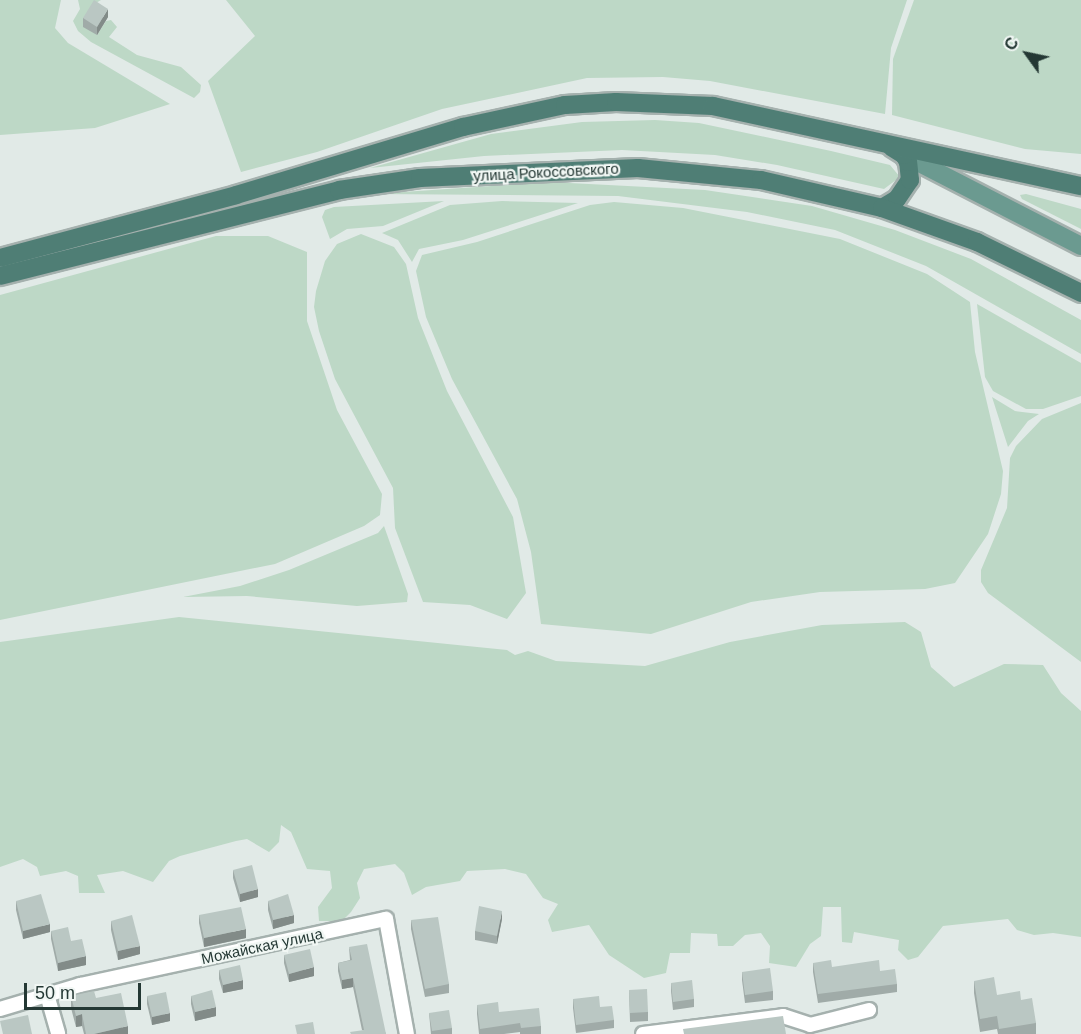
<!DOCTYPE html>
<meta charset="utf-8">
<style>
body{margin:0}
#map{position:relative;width:1081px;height:1034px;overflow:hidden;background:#e1eae7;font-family:Helvetica,sans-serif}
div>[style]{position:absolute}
.green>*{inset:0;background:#bdd8c6}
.roads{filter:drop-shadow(2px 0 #a5b1ae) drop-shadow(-2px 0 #a5b1ae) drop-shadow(0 2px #a5b1ae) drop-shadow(0 -2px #a5b1ae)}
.minor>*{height:14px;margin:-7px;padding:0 7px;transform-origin:7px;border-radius:7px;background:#fff}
.primary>*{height:18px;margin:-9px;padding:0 9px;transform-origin:9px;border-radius:9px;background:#6b9a90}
.trunk>*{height:18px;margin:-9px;padding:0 9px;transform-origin:9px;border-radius:9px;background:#4f7e75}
.wall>*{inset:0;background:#a0aba8}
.shaded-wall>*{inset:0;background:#828b88}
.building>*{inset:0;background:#bac7c3}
span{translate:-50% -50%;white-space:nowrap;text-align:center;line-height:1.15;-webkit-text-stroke:4.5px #f1f7f4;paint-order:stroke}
.street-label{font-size:15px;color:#243834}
.north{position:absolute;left:997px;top:24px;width:60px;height:60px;-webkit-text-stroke:4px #f1f7f4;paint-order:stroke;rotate:303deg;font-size:16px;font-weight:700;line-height:24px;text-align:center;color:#243834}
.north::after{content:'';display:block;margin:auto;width:21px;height:27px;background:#243834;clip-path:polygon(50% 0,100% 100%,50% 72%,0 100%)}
.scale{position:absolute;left:24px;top:983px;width:117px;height:27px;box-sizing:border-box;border:3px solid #243834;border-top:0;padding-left:8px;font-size:18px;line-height:21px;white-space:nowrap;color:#243834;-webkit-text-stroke:4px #f1f7f4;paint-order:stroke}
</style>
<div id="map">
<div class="green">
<div style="clip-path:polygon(0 0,61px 0,55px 28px,68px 43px,170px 104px,95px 128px,0 135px)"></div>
<div style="clip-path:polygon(78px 0,101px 0,96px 3px,97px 35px,106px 21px,111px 20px,117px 27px,109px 37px,137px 55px,181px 67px,201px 85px,200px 92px,194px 98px,91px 42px,78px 31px,73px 21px,80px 9px)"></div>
<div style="clip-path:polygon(226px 0,907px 0,891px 48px,885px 114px,710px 81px,663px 77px,587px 78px,442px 109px,317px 152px,241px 172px,208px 81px,255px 36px)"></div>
<div style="clip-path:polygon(914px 0,1081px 0,1081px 154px,1025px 149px,892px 115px,893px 59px)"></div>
<div style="clip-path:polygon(655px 120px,699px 123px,831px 151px,890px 165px,900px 177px,884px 189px,777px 165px,715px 155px,622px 150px,484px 156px,370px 168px,491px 134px,582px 122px)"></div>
<div style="clip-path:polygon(550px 182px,705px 190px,812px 206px,895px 230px,971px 259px,1081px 320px,1081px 354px,926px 266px,835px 230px,747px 212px,618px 196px,373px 194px)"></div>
<div style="clip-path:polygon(1026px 194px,1081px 209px,1081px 229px,1022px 199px,1020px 195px)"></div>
<div style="clip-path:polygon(444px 201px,383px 226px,347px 229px,330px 239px,322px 217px,325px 210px,334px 207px)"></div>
<div style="clip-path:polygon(502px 201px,578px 203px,463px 240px,419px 249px,412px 262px,398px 240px,382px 233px,450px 205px)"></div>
<div style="clip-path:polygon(614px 202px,683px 208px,840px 239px,927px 274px,970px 302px,975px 352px,1003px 471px,1001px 494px,988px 534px,955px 583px,925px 589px,820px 592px,751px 602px,651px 634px,541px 624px,531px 552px,517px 499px,452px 379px,426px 317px,416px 271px,422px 255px,477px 242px,590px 205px)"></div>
<div style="clip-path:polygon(361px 234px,394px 247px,406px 264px,418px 318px,447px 391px,513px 517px,526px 593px,507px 619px,470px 605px,423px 602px,395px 528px,393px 488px,335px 379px,319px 331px,314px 307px,316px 291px,325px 261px,337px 244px)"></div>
<div style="clip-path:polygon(216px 236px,268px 236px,307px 252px,307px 321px,337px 410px,382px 494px,380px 515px,364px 526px,275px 564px,0 620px,0 295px)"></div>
<div style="clip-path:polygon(977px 304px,1081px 363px,1081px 396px,1043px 409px,1026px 409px,993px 391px,985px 377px)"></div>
<div style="clip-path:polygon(992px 397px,1015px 411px,1039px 414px,1028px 421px,1008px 447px)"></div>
<div style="clip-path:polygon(1081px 403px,1081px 662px,988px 593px,981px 582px,981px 570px,1007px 508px,1010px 458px,1016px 446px,1042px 419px)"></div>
<div style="clip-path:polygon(384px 526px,408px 594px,407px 602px,357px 606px,247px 596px,183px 597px,240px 586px,289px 570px,378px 533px)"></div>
<div style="clip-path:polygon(179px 617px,507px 650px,515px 655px,528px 651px,556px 661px,645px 666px,730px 642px,822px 625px,905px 622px,921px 632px,931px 667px,954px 687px,1004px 664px,1043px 665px,1061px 693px,1081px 711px,1081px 937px,1053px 933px,1034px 935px,1017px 930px,1008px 919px,943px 926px,918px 957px,908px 960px,898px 950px,899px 940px,854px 932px,852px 943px,842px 942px,841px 907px,823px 907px,821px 936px,810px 944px,796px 967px,769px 963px,770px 946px,761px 933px,745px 935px,733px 946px,718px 946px,717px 934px,691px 933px,690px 953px,670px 953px,666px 973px,644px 978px,609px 955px,589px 925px,552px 932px,548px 920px,558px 904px,543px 898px,526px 874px,505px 869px,467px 871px,460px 881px,426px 887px,412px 895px,404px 873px,395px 864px,364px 869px,357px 883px,360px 898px,351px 912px,342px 921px,319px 921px,318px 907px,332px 888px,330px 871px,307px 869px,291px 832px,281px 825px,279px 842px,269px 852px,247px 839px,236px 841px,180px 856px,169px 861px,153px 882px,123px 871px,97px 875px,105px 893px,79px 893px,78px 876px,66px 871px,40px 876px,37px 867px,23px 859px,0 867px,0 642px)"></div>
</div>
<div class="roads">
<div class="minor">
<div style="left:48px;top:998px;width:37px;rotate:74deg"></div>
<div style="left:0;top:1009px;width:84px;rotate:-16.7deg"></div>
<div style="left:80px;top:985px;width:313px;rotate:-12.2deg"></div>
<div style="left:386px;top:919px;width:117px;rotate:79.7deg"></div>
<div style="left:643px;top:1034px;width:141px;rotate:-7.3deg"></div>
<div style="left:783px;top:1016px;width:28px;rotate:18deg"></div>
<div style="left:810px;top:1025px;width:61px;rotate:-14.3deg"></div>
</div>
<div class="primary">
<div style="left:904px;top:155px;width:199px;rotate:27.2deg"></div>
</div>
<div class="trunk">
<div style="left:882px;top:208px;width:17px;rotate:-31deg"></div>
<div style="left:897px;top:199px;width:23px;rotate:-56deg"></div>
<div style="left:910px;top:180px;width:18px;rotate:-96deg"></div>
<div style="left:908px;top:162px;width:8px;rotate:-120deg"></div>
<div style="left:904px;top:155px;width:15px;rotate:-148deg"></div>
<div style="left:0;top:258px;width:244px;rotate:-14.9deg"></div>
<div style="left:236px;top:195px;width:237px;rotate:-16.7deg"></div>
<div style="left:463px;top:127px;width:104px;rotate:-12.2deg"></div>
<div style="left:565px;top:105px;width:51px;rotate:-3.4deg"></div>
<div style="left:616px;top:102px;width:97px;rotate:2.4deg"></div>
<div style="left:713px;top:106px;width:377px;rotate:12.3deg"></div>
<div style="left:0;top:276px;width:350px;rotate:-14.2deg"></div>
<div style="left:339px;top:190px;width:82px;rotate:-8.4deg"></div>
<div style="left:420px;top:178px;width:218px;rotate:-2.6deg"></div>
<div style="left:638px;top:168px;width:124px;rotate:5.6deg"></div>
<div style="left:761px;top:180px;width:124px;rotate:13deg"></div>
<div style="left:882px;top:208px;width:101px;rotate:19.7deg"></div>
<div style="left:977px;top:242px;width:116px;rotate:26.1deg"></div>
</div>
</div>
<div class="wall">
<div style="clip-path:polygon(108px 17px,97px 35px,83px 27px,83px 18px)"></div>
<div style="clip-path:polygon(233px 870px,258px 897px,240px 902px,233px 878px)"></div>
<div style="clip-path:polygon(16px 901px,50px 932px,23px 939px,16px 910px)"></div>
<div style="clip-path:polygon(268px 901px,294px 923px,273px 929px,268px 910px)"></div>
<div style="clip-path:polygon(199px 915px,246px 938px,204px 947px,199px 923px)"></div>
<div style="clip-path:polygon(502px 919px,497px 944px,475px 940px,475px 931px)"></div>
<div style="clip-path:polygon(411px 920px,449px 984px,449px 993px,425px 997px,411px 929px)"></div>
<div style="clip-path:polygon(111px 921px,140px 954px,118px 960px,111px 930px)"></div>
<div style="clip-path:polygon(51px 931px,71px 941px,86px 965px,58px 971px,51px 939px)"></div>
<div style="clip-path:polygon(349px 947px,386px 1034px,362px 1030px,353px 987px,342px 989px,338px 971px,338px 963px,350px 960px)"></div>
<div style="clip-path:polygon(284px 955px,314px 976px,289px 982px,284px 963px)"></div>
<div style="clip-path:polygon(813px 963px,832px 967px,880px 971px,897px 984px,897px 992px,818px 1003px,813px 972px)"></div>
<div style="clip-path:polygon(219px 970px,243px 989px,223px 993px,219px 979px)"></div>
<div style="clip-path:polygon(742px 972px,773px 991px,773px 1000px,745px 1003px,742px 980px)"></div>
<div style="clip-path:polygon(974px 981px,997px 995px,1021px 1000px,1036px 1023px,1036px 1034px,998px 1034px,997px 1029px,980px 1032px,974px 993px)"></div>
<div style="clip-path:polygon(671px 983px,694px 999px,694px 1007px,673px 1010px,671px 991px)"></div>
<div style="clip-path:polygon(629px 990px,648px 1012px,648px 1021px,630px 1022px)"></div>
<div style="clip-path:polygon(71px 996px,96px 998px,128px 1034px,84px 1034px,82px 1026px,76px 1027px,71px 1008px)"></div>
<div style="clip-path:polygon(147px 996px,170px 1021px,152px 1025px,147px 1004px)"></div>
<div style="clip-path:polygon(191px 996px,216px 1016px,195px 1021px,191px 1004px)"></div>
<div style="clip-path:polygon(573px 999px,600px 1007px,614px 1020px,614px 1028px,576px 1033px,573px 1008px)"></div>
<div style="clip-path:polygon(477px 1005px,541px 1026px,541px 1034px,520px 1034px,520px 1032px,504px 1034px,479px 1034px,477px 1014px)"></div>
<div style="clip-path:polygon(429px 1013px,452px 1028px,452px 1034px,431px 1034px)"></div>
</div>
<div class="shaded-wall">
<div style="clip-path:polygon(108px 9px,108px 17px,97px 35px,97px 27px)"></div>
<div style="clip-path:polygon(258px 889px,258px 897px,240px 902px,240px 894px)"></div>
<div style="clip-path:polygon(502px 911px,502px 919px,497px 944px,497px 936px)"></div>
<div style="clip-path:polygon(294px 915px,294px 923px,273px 929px,273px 920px)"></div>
<div style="clip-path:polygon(50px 924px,50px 932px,23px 939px,23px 931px)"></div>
<div style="clip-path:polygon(246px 929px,246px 938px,204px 947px,204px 938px)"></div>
<div style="clip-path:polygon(140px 946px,140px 954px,118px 960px,118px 951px)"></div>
<div style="clip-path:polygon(86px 956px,86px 965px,58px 971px,58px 963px)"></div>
<div style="clip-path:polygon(314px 967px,314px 976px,289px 982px,289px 974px)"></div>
<div style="clip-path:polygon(353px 978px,353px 987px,342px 989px,342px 980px)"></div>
<div style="clip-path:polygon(243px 980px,243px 989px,223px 993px,223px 985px)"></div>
<div style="clip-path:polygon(216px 1007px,216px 1016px,195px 1021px,195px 1012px)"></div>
<div style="clip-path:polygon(170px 1013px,170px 1021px,152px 1025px,152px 1017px)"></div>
<div style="clip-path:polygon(82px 1014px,82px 1026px,76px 1027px,76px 1016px)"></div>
<div style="clip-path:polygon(128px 1026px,128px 1034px,94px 1034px)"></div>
</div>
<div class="building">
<div style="clip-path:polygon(94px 0,108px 9px,97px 27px,83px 18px)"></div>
<div style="clip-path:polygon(252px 865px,258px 889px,240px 894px,233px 870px)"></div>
<div style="clip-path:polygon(41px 894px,50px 924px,23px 931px,16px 901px)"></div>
<div style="clip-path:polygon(288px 894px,294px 915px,273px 920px,268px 901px)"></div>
<div style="clip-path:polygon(479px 906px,502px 911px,497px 936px,475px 931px)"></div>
<div style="clip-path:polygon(241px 907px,246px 929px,204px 938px,199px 915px)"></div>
<div style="clip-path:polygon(132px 915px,140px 946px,118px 951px,111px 921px)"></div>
<div style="clip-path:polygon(438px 917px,449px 984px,425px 989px,411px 920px)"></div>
<div style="clip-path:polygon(68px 927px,71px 941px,82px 939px,86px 956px,58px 963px,51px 931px)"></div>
<div style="clip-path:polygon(367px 944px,386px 1034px,351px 1034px,350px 1032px,364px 1030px,353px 978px,342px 980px,338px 963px,352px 960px,349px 947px)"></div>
<div style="clip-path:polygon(310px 949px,314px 967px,289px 974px,284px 955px)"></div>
<div style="clip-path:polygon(831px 960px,832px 967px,879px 960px,880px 971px,895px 969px,897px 984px,818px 994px,813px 963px)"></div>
<div style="clip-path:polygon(240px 965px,243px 980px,223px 985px,219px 970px)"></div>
<div style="clip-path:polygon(770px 968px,773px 991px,745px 995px,742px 972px)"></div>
<div style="clip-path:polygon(994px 977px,997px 995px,1020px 991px,1021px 1000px,1032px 998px,1036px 1023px,999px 1029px,997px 1016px,980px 1019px,974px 981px)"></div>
<div style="clip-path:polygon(692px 980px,694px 999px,673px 1002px,671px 983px)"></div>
<div style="clip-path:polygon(647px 989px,648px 1012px,630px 1013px,629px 990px)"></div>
<div style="clip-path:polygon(212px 990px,216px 1007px,195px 1012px,191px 996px)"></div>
<div style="clip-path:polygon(94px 991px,96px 998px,121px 993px,128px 1026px,94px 1034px,86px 1034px,82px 1014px,76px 1016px,71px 996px)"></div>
<div style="clip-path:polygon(166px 992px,170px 1013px,152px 1017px,147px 996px)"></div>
<div style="clip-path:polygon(599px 996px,600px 1007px,612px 1006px,614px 1020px,576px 1025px,573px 999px)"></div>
<div style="clip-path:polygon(498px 1002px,499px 1012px,539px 1008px,541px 1026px,521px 1028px,520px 1023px,480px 1029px,477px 1005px)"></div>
<div style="clip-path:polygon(449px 1010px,452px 1028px,432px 1031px,429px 1013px)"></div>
<div style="clip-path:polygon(28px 1015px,32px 1034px,3px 1034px,0 1021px)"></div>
<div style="clip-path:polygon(783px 1016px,786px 1034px,684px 1034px,683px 1029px)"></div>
<div style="clip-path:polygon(313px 1022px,315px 1034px,297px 1034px,295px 1025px)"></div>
</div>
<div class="street-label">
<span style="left:546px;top:172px;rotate:-3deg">улица Рокоссовского</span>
<span style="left:262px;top:946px;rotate:-12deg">Можайская улица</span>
</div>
<div class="north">С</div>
<div class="scale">50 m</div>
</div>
